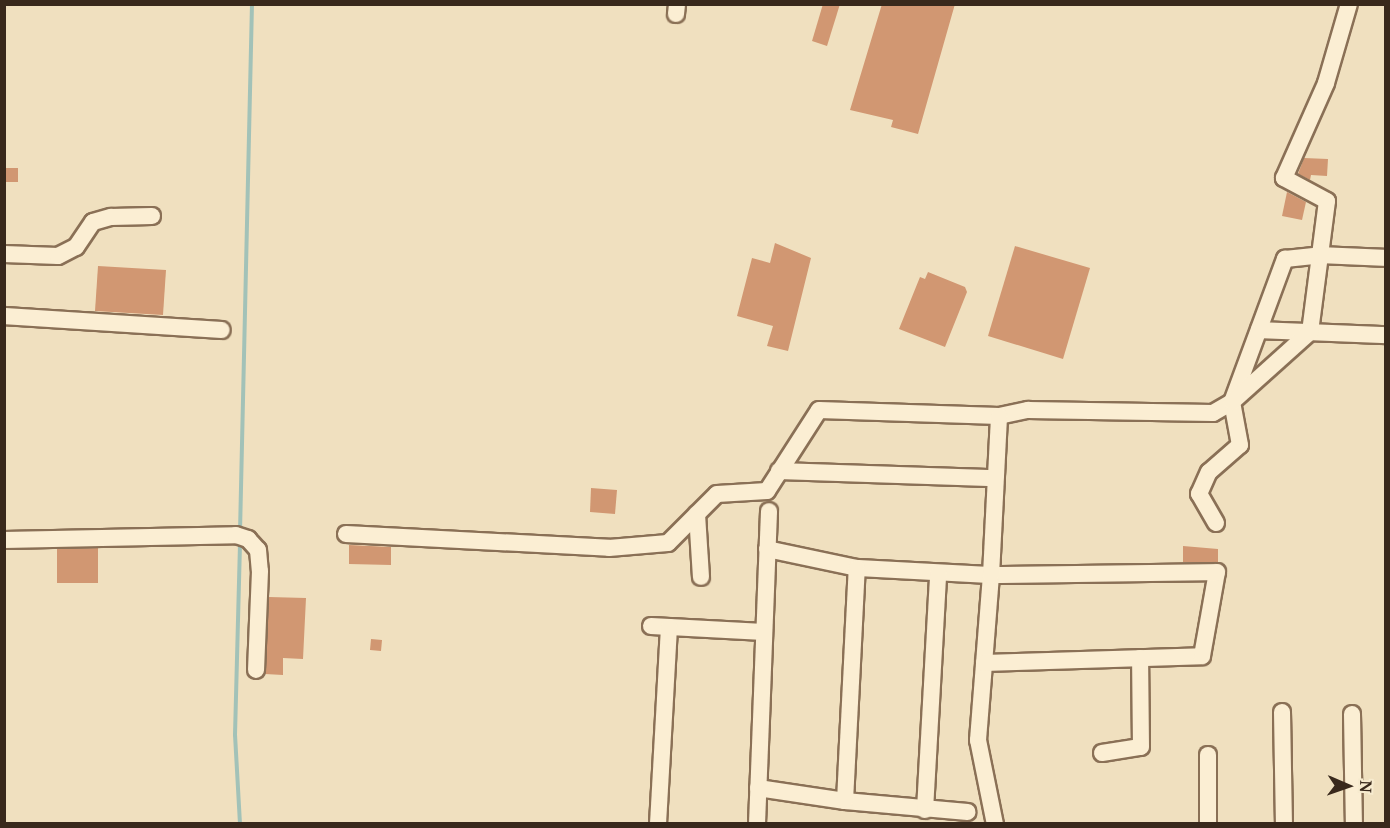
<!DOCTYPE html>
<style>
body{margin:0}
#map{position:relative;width:1390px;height:828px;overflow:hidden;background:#f0e0bf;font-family:"Noto Serif",serif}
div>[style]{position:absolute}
.stream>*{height:4px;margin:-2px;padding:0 2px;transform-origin:2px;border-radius:2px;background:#a2c2b8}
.building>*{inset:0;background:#d19772}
.roads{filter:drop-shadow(2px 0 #8a7056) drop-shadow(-2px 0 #8a7056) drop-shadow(0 2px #8a7056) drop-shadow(0 -2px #8a7056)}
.minor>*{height:16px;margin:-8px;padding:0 8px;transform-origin:8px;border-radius:8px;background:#fbeed3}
span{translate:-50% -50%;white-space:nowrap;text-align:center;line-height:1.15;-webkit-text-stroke:6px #f7ebcf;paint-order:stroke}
.frame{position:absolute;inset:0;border:6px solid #39291c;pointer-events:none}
.north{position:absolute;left:1318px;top:756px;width:60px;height:60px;-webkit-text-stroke:4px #f7ebcf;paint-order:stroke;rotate:92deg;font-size:16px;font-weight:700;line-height:24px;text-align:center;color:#39291c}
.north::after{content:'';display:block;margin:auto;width:21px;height:27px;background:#39291c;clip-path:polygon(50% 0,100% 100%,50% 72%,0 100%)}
</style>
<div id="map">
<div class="stream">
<div style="left:240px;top:532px;width:528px;rotate:-88.7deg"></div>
<div style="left:240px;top:824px;width:89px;rotate:-93.2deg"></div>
<div style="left:235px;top:735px;width:193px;rotate:-88.5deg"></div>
</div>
<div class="building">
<div style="clip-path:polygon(823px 4px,840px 4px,827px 46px,812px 41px)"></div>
<div style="clip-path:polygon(882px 4px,955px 4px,918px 134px,891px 127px,893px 120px,850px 110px)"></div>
<div style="clip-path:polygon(1304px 158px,1328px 159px,1327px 176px,1311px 175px,1310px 180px,1298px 174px)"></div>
<div style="clip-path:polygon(4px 168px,18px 168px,18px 182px,4px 182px)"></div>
<div style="clip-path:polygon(1287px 192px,1306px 202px,1302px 220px,1282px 216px)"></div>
<div style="clip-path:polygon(775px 243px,811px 258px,788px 351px,767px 346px,773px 326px,737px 316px,752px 258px,770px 263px)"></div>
<div style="clip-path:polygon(1015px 246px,1090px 268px,1063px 359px,988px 336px)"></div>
<div style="clip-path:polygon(98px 266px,166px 270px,163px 315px,95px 311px)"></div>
<div style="clip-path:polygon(928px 272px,965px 287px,967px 292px,945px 347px,899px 329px,920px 277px,925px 279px)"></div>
<div style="clip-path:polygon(591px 488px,617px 490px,615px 514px,590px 512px)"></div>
<div style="clip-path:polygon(349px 545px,391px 547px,391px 565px,349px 564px)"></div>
<div style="clip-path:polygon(1183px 546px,1218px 549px,1218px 562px,1183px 562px)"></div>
<div style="clip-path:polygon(98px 548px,98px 583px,57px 583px,57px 549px)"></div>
<div style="clip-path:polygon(269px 597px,306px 598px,303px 659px,283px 658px,283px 675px,265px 674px)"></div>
<div style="clip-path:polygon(371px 639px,382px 640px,381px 651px,370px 650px)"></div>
</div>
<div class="roads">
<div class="minor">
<div style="left:676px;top:14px;width:10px;rotate:-84deg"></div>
<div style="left:4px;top:254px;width:54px;rotate:2.1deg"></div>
<div style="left:58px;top:256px;width:20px;rotate:-27deg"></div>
<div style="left:76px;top:247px;width:30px;rotate:-56deg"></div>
<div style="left:93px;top:222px;width:19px;rotate:-16deg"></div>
<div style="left:111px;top:217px;width:41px;rotate:-1.4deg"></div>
<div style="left:4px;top:316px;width:218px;rotate:3.7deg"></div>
<div style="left:1259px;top:330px;width:127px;rotate:2.3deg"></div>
<div style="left:779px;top:471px;width:216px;rotate:1.9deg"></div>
<div style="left:697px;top:514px;width:63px;rotate:86.4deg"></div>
<div style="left:1216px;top:523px;width:34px;rotate:-120deg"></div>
<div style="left:1199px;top:494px;width:24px;rotate:-66deg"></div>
<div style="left:1209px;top:472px;width:41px;rotate:-41.1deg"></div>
<div style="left:1240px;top:445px;width:44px;rotate:-100.5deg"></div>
<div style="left:1232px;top:402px;width:153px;rotate:-69.7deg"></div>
<div style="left:1285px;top:259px;width:36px;rotate:-6deg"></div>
<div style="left:1321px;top:255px;width:65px;rotate:2.6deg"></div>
<div style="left:346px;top:534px;width:263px;rotate:3deg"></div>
<div style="left:609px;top:548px;width:59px;rotate:-4.8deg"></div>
<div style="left:668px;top:543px;width:69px;rotate:-45deg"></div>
<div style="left:717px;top:494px;width:50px;rotate:-3.4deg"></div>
<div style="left:767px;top:491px;width:96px;rotate:-57.3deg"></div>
<div style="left:819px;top:410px;width:180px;rotate:1.9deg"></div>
<div style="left:999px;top:416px;width:30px;rotate:-12deg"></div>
<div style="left:1028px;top:410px;width:185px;rotate:0.9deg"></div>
<div style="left:1213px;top:413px;width:22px;rotate:-30deg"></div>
<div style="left:1232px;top:402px;width:105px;rotate:-41.9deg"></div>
<div style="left:1310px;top:332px;width:132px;rotate:-82.6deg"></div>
<div style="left:1327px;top:201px;width:49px;rotate:-151.9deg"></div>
<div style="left:1284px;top:178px;width:104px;rotate:-66.1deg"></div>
<div style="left:1326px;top:83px;width:82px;rotate:-73.8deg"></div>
<div style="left:4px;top:540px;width:232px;rotate:-1.2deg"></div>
<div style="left:236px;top:535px;width:13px;rotate:18deg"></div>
<div style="left:248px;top:539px;width:15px;rotate:48deg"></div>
<div style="left:258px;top:550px;width:21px;rotate:85deg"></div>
<div style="left:260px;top:571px;width:99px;rotate:92.3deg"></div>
<div style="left:767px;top:549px;width:92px;rotate:11.9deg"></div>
<div style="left:857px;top:568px;width:134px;rotate:3deg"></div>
<div style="left:991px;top:575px;width:166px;rotate:94.5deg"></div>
<div style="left:978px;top:740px;width:86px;rotate:78.6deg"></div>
<div style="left:651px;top:626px;width:113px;rotate:3deg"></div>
<div style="left:984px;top:663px;width:218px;rotate:-1.8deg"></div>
<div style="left:1202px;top:656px;width:85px;rotate:-79.9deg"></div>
<div style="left:1217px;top:572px;width:226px;rotate:179.2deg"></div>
<div style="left:991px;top:575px;width:159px;rotate:-87.1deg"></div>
<div style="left:1282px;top:712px;width:112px;rotate:89deg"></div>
<div style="left:1352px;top:714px;width:110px;rotate:89deg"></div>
<div style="left:1102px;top:753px;width:39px;rotate:-9deg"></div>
<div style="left:1141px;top:747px;width:89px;rotate:-90.6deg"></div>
<div style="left:1208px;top:755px;width:69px;rotate:90deg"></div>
<div style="left:758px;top:788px;width:88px;rotate:8.5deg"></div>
<div style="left:845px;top:801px;width:123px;rotate:5.1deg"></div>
<div style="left:845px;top:801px;width:233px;rotate:-87.1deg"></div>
<div style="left:925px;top:810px;width:236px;rotate:-86.8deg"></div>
<div style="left:658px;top:824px;width:197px;rotate:-86.8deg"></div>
<div style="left:757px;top:824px;width:313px;rotate:-87.8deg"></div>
</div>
</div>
<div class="frame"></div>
<div class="north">N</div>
</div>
